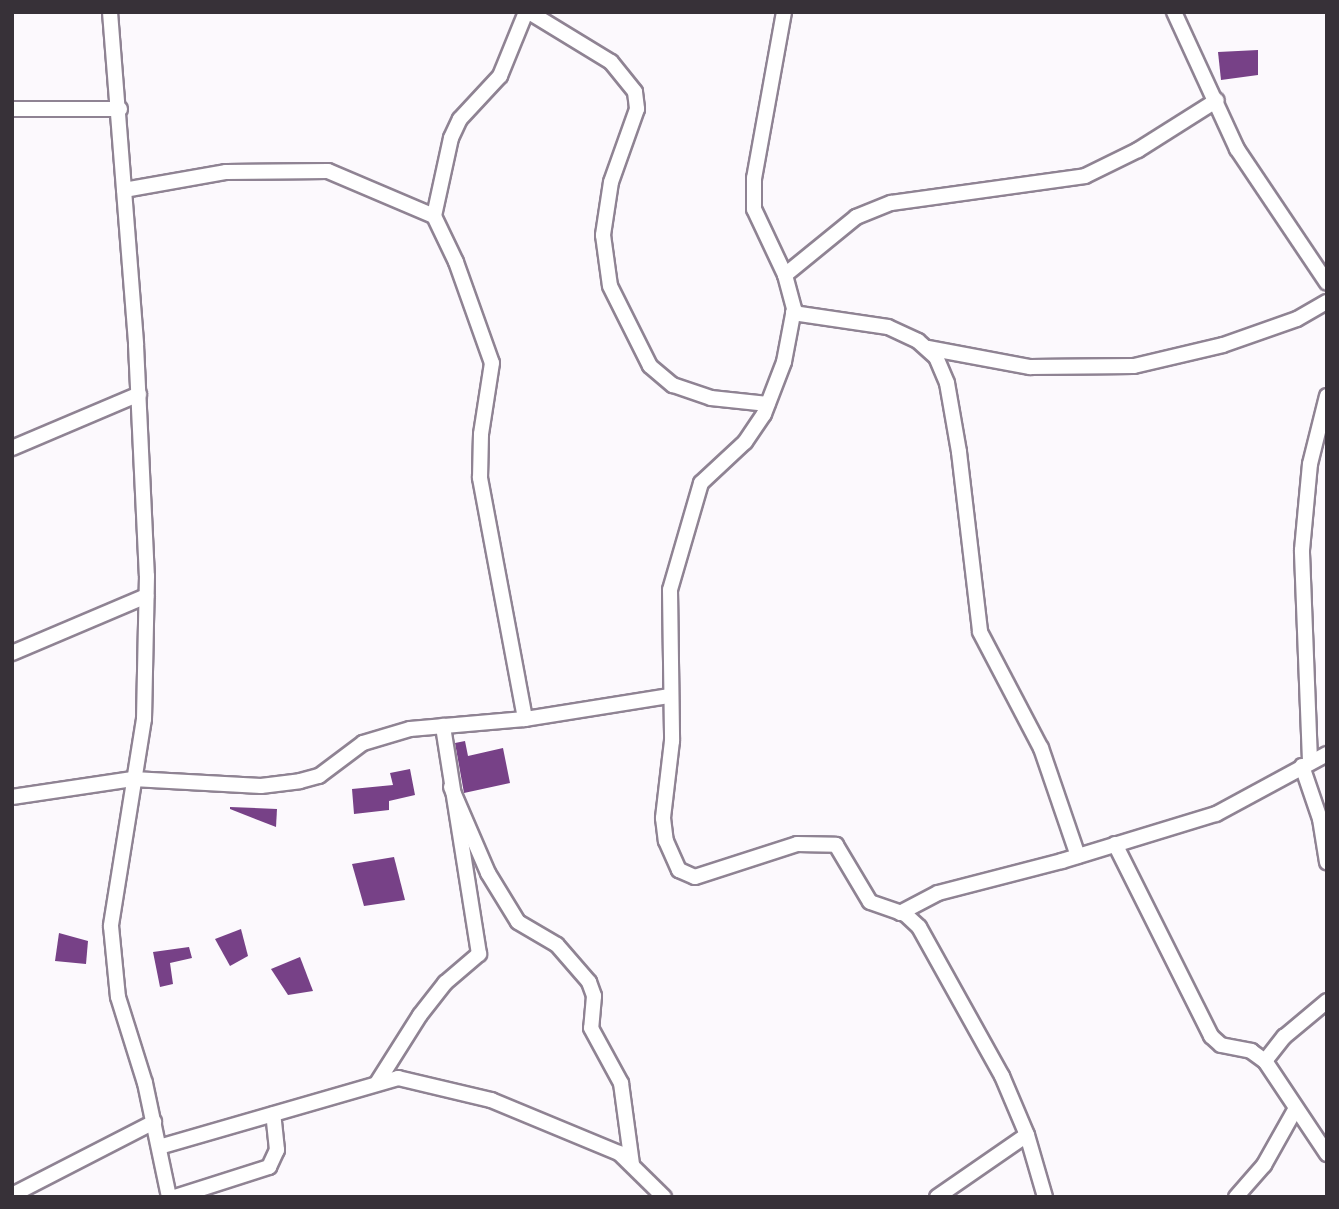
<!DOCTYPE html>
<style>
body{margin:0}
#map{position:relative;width:1339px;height:1209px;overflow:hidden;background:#fcf9fd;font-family:"Asap Condensed",sans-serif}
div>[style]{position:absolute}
.building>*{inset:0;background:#774187}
.roads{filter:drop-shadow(2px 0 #8f8393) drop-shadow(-2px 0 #8f8393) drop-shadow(0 2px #8f8393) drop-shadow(0 -2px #8f8393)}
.minor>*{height:14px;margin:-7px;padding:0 7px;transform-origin:7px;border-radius:7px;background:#fff}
span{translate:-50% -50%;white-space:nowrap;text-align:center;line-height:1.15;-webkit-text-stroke:7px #fff;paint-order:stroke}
.frame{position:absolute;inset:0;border:14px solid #373138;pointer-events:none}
</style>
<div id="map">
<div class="building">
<div style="clip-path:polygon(1258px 50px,1258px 75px,1221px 80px,1218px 52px)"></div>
<div style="clip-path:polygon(465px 741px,468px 756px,503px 748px,510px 783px,464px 793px,455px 743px)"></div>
<div style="clip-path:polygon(410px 769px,415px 795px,389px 801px,389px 810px,354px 814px,352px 789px,393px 785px,390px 773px)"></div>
<div style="clip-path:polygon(230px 807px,277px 809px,276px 827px,230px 809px)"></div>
<div style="clip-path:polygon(394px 857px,405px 900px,364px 906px,352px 864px)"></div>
<div style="clip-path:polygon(241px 929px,248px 956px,230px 966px,215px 939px)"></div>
<div style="clip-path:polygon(59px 933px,88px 941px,86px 964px,55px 961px)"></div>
<div style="clip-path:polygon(189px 947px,192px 958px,170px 963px,173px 984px,160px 987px,153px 952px)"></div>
<div style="clip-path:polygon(300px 957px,313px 991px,288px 995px,271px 969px)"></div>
</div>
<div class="roads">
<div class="minor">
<div style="left:110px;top:12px;width:334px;rotate:85.5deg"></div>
<div style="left:136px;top:345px;width:231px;rotate:87.3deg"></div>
<div style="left:147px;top:576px;width:143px;rotate:91.2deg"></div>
<div style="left:144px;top:719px;width:210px;rotate:99.1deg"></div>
<div style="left:111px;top:926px;width:71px;rotate:84.4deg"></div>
<div style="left:118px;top:997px;width:90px;rotate:72.6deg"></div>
<div style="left:145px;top:1083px;width:116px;rotate:78.1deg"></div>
<div style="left:529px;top:12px;width:96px;rotate:31.4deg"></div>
<div style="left:611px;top:62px;width:38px;rotate:51deg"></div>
<div style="left:635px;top:92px;width:17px;rotate:83deg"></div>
<div style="left:637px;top:109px;width:77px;rotate:109.6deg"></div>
<div style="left:611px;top:182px;width:54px;rotate:98.6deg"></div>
<div style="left:603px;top:235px;width:51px;rotate:82.2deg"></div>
<div style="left:610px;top:286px;width:89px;rotate:63.4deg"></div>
<div style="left:650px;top:366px;width:30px;rotate:40deg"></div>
<div style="left:673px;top:385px;width:40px;rotate:18.9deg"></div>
<div style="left:711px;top:398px;width:57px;rotate:6deg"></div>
<div style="left:784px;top:12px;width:169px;rotate:100.2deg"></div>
<div style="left:754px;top:178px;width:31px;rotate:90deg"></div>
<div style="left:754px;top:209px;width:73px;rotate:64.8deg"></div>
<div style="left:785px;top:275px;width:35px;rotate:75deg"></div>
<div style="left:794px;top:309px;width:54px;rotate:100.7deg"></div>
<div style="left:784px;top:362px;width:56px;rotate:111deg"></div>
<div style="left:764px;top:414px;width:34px;rotate:124deg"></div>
<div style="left:745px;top:442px;width:60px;rotate:137deg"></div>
<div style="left:701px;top:483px;width:111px;rotate:106.2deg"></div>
<div style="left:670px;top:590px;width:151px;rotate:89.2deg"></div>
<div style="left:672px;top:741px;width:78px;rotate:96.7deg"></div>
<div style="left:663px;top:818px;width:23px;rotate:83deg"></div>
<div style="left:666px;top:841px;width:32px;rotate:66deg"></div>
<div style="left:679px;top:870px;width:17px;rotate:24deg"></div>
<div style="left:695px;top:877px;width:107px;rotate:-17.9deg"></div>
<div style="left:797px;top:844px;width:39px;rotate:1deg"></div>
<div style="left:836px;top:845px;width:66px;rotate:59.2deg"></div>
<div style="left:870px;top:902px;width:37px;rotate:19deg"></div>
<div style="left:905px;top:914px;width:19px;rotate:43deg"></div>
<div style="left:919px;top:927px;width:171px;rotate:60.9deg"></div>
<div style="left:1002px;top:1076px;width:64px;rotate:67deg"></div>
<div style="left:1027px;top:1135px;width:65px;rotate:73.8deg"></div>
<div style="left:1174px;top:12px;width:151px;rotate:65.3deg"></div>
<div style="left:1237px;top:149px;width:161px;rotate:56.1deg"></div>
<div style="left:12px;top:109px;width:108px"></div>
<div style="left:124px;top:190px;width:104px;rotate:-10deg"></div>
<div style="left:226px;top:172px;width:102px;rotate:-0.6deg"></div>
<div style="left:328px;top:171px;width:115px;rotate:23deg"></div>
<div style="left:434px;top:216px;width:51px;rotate:64.4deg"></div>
<div style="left:456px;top:262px;width:107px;rotate:70.4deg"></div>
<div style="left:492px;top:363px;width:72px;rotate:98.8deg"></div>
<div style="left:481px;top:434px;width:44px;rotate:91.3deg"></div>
<div style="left:480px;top:478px;width:245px;rotate:79.4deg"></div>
<div style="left:434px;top:216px;width:80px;rotate:-77.7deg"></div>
<div style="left:451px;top:138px;width:21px;rotate:-65deg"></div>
<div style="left:460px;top:119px;width:59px;rotate:-47.1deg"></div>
<div style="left:500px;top:76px;width:69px;rotate:-67.9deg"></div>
<div style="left:785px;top:275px;width:92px;rotate:-39.2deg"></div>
<div style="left:856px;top:217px;width:38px;rotate:-22deg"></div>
<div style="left:891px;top:203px;width:196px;rotate:-7.9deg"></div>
<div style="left:1085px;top:176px;width:59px;rotate:-26.1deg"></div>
<div style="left:1138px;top:150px;width:93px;rotate:-32.3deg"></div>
<div style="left:793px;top:313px;width:96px;rotate:8.4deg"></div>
<div style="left:888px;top:327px;width:33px;rotate:25deg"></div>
<div style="left:918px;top:341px;width:24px;rotate:42deg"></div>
<div style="left:936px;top:357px;width:28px;rotate:67deg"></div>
<div style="left:947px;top:383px;width:70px;rotate:80.1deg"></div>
<div style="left:959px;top:452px;width:181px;rotate:83.3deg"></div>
<div style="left:980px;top:632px;width:131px;rotate:62.3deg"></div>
<div style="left:1041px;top:748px;width:114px;rotate:71.1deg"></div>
<div style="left:928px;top:348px;width:104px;rotate:10.6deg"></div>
<div style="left:1030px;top:367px;width:104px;rotate:-0.6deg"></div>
<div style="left:1134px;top:366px;width:91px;rotate:-13.3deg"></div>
<div style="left:1223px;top:345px;width:78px;rotate:-19.4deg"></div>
<div style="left:1297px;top:319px;width:34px;rotate:-30deg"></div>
<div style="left:12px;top:448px;width:138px;rotate:-23deg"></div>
<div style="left:12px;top:653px;width:146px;rotate:-23deg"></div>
<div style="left:1310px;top:761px;width:211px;rotate:-92.2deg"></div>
<div style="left:1302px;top:550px;width:86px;rotate:-84.7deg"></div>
<div style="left:1310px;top:464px;width:70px;rotate:-76deg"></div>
<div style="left:1302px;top:766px;width:56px;rotate:71.2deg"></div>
<div style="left:1320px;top:819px;width:44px;rotate:80.8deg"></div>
<div style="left:451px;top:787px;width:94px;rotate:66.7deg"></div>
<div style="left:488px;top:873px;width:57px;rotate:58.5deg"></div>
<div style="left:518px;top:922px;width:45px;rotate:30.5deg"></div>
<div style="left:557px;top:945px;width:49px;rotate:49.1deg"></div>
<div style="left:589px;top:982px;width:15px;rotate:70deg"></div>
<div style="left:594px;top:996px;width:32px;rotate:95deg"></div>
<div style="left:591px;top:1028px;width:63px;rotate:61.4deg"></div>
<div style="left:621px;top:1083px;width:82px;rotate:82.3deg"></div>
<div style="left:12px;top:797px;width:122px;rotate:-8.5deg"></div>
<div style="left:133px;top:779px;width:128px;rotate:3.1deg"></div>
<div style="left:261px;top:786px;width:39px;rotate:-7deg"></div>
<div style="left:300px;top:781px;width:20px;rotate:-15deg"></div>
<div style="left:319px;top:776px;width:55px;rotate:-36.9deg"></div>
<div style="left:363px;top:743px;width:49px;rotate:-16.6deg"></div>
<div style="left:410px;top:729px;width:115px;rotate:-5deg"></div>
<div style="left:525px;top:719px;width:146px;rotate:-9.1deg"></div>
<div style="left:1115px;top:844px;width:215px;rotate:63.4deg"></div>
<div style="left:1211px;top:1036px;width:13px;rotate:42deg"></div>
<div style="left:1221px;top:1045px;width:31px;rotate:11deg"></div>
<div style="left:1251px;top:1051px;width:17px;rotate:36deg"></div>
<div style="left:1265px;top:1061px;width:112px;rotate:56.3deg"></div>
<div style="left:900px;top:913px;width:43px;rotate:-27.8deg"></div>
<div style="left:938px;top:893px;width:128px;rotate:-14.5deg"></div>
<div style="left:1062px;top:861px;width:161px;rotate:-17deg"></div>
<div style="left:1216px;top:814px;width:126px;rotate:-28.4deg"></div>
<div style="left:1265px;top:1061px;width:31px;rotate:-52deg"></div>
<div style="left:1284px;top:1037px;width:56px;rotate:-39.9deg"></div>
<div style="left:377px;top:1083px;width:80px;rotate:-57.7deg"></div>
<div style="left:420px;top:1015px;width:41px;rotate:-52deg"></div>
<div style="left:445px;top:983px;width:45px;rotate:-40.5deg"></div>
<div style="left:479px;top:954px;width:231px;rotate:-99deg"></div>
<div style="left:159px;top:1147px;width:249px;rotate:-16.1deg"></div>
<div style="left:398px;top:1078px;width:96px;rotate:13.3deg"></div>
<div style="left:491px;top:1100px;width:139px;rotate:22.5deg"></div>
<div style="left:619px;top:1153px;width:63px;rotate:44.4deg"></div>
<div style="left:12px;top:1195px;width:160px;rotate:-27.2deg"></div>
<div style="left:175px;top:1197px;width:99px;rotate:-17.7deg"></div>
<div style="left:269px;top:1167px;width:19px;rotate:-65deg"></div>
<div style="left:277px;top:1150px;width:36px;rotate:-96deg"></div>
<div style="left:937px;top:1197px;width:109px;rotate:-34.6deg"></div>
<div style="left:1236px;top:1197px;width:43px;rotate:-48.8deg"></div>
<div style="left:1264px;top:1165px;width:65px;rotate:-60.7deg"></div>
</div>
</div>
<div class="frame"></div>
</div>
